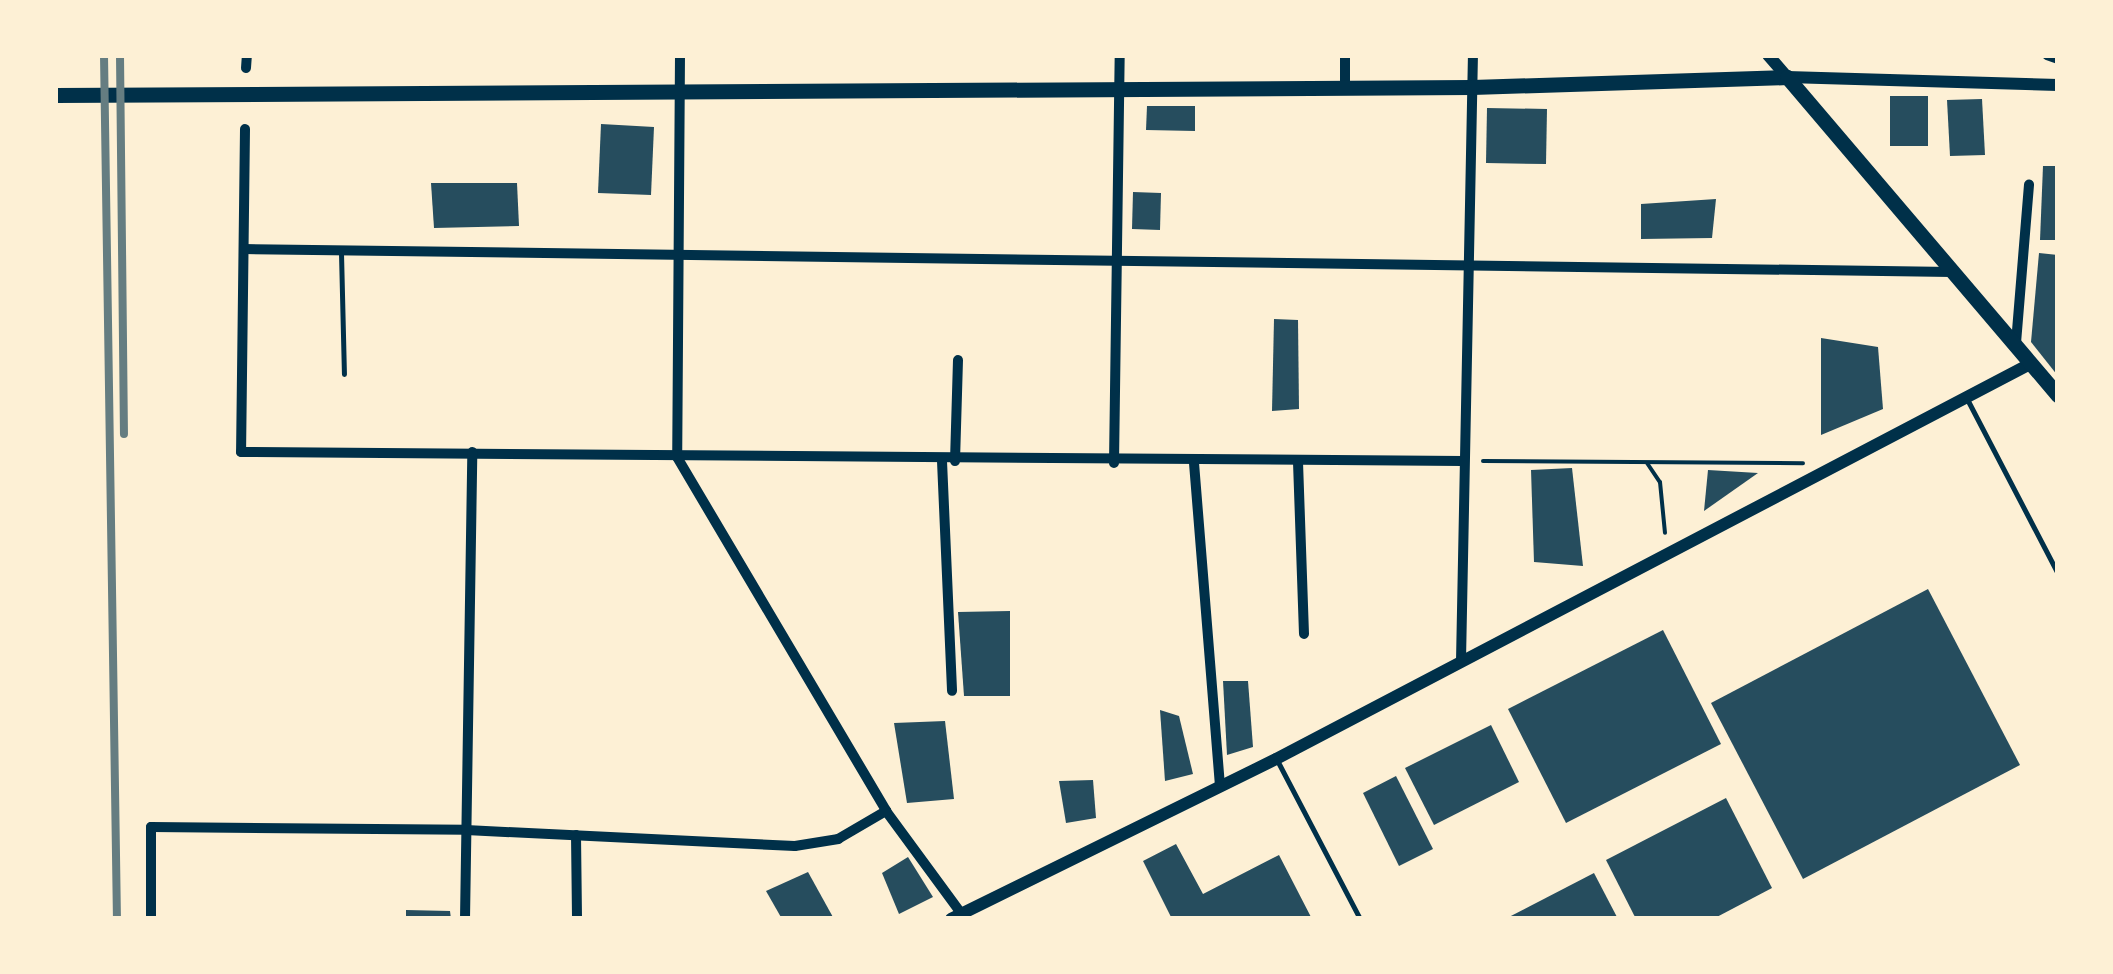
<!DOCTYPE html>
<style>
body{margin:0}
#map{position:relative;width:2113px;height:974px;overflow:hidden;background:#fdf0d5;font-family:Roboto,sans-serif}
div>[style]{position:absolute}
.building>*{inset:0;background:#264d5e}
.path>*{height:4px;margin:-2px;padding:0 2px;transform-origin:2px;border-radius:2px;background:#003049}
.service>*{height:5px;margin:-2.5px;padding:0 2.5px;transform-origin:2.5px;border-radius:2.5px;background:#003049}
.minor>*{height:10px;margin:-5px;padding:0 5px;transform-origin:5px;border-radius:5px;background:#003049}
.tertiary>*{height:12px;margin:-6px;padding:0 6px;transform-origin:6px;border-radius:6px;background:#003049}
.primary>*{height:15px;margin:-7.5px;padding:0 7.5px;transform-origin:7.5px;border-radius:7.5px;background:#003049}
.rail>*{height:8px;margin:-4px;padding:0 4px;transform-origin:4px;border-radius:4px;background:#657d81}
span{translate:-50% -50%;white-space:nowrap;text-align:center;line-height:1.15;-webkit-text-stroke:10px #fdf0d5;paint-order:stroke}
.frame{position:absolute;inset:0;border:58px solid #fdf0d5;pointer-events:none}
</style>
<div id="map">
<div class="building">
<div style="clip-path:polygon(1890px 96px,1928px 96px,1928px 146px,1890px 146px)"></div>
<div style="clip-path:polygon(1982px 99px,1985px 155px,1950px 156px,1947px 100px)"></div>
<div style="clip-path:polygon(1147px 106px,1195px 106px,1195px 131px,1146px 130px)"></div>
<div style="clip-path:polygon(1487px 108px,1547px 109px,1546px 164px,1486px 163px)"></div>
<div style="clip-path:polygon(601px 124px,654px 127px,651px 195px,598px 193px)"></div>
<div style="clip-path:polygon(2043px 166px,2058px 166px,2058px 240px,2040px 240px)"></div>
<div style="clip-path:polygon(431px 183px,517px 183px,519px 226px,434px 228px)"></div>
<div style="clip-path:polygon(1133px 192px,1161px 193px,1160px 230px,1132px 229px)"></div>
<div style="clip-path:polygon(1716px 199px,1712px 238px,1641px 239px,1641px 204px)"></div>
<div style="clip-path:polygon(2039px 253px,2058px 255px,2058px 376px,2031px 342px)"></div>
<div style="clip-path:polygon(1274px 319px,1298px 320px,1299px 409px,1272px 411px)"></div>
<div style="clip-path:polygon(1821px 338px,1878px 347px,1883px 409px,1821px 435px)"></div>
<div style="clip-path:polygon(1572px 468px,1583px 566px,1534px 562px,1531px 470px)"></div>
<div style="clip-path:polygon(1708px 470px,1758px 473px,1704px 511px)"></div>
<div style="clip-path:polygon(1928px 589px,2020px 765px,1803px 879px,1711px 703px)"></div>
<div style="clip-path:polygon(1010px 611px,1010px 696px,964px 696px,958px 612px)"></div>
<div style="clip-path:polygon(1663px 630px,1721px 744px,1566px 823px,1508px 709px)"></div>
<div style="clip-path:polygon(1223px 681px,1248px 681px,1253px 747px,1227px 755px)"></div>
<div style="clip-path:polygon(1160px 710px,1179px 716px,1193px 774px,1165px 781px)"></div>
<div style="clip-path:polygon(945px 721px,954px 799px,907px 803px,894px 723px)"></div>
<div style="clip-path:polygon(1491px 725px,1519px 782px,1434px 825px,1405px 768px)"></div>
<div style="clip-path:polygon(1396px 776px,1433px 849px,1399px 866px,1363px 793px)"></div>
<div style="clip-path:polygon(1093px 780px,1096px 818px,1066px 823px,1059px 781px)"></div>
<div style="clip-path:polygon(1726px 798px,1772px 888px,1713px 919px,1636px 919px,1606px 860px)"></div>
<div style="clip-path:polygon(1176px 844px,1203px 894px,1279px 855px,1312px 919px,1172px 919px,1143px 861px)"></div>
<div style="clip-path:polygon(908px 857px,933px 897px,899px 914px,882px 873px)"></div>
<div style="clip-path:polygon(808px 872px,834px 919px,782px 919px,766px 891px)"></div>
<div style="clip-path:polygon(1594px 873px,1618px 919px,1505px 919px)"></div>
<div style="clip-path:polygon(406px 910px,450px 911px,451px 919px,406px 919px)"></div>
</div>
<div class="path">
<div style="left:1483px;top:461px;width:320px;rotate:0.4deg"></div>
<div style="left:1647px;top:463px;width:23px;rotate:56deg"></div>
<div style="left:1660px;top:482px;width:51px;rotate:84.4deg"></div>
</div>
<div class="service">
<div style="left:341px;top:253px;width:121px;rotate:88.6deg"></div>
<div style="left:1967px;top:399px;width:197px;rotate:62.5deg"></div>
<div style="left:1278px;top:762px;width:177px;rotate:62.4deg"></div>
</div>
<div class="minor">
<div style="left:680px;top:55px;width:402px;rotate:90.4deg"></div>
<div style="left:677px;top:457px;width:411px;rotate:59.4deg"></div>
<div style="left:886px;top:811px;width:127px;rotate:53.7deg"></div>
<div style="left:2047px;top:55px;width:12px;rotate:20deg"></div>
<div style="left:246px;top:68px;width:13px;rotate:-86deg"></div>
<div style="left:1345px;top:86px;width:31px;rotate:-90deg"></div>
<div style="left:245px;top:129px;width:323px;rotate:90.7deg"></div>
<div style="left:241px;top:452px;width:1222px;rotate:0.42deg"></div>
<div style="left:244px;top:249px;width:1708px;rotate:0.77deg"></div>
<div style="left:2016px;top:343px;width:159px;rotate:-85.3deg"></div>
<div style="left:942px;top:461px;width:230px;rotate:87.5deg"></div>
<div style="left:955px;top:461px;width:101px;rotate:-88.3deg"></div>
<div style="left:1298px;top:462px;width:172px;rotate:88deg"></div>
<div style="left:1114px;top:463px;width:408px;rotate:-89.2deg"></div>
<div style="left:1194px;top:463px;width:325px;rotate:85.4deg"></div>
<div style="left:1461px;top:661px;width:606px;rotate:-88.87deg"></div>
<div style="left:576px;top:835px;width:84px;rotate:89.3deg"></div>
<div style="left:151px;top:919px;width:92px;rotate:-90deg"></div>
<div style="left:151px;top:827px;width:315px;rotate:0.5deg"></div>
<div style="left:466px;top:830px;width:329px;rotate:2.8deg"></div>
<div style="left:795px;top:846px;width:44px;rotate:-9.2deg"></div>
<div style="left:838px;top:839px;width:56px;rotate:-30.3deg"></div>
<div style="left:465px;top:919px;width:467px;rotate:-89.1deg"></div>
</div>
<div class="tertiary">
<div style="left:1768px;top:55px;width:29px;rotate:49deg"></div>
<div style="left:1787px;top:77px;width:271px;rotate:1.7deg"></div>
<div style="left:951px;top:919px;width:362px;rotate:-26.2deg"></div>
<div style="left:1276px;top:759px;width:853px;rotate:-27.65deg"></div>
</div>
<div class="primary">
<div style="left:55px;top:95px;width:1417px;rotate:-0.32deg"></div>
<div style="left:1472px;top:87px;width:315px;rotate:-1.8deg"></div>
<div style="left:1787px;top:77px;width:418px;rotate:49.6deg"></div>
</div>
<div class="rail">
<div style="left:104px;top:55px;width:864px;rotate:89.14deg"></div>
<div style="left:120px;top:55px;width:379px;rotate:89.4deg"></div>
</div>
<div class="frame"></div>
</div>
